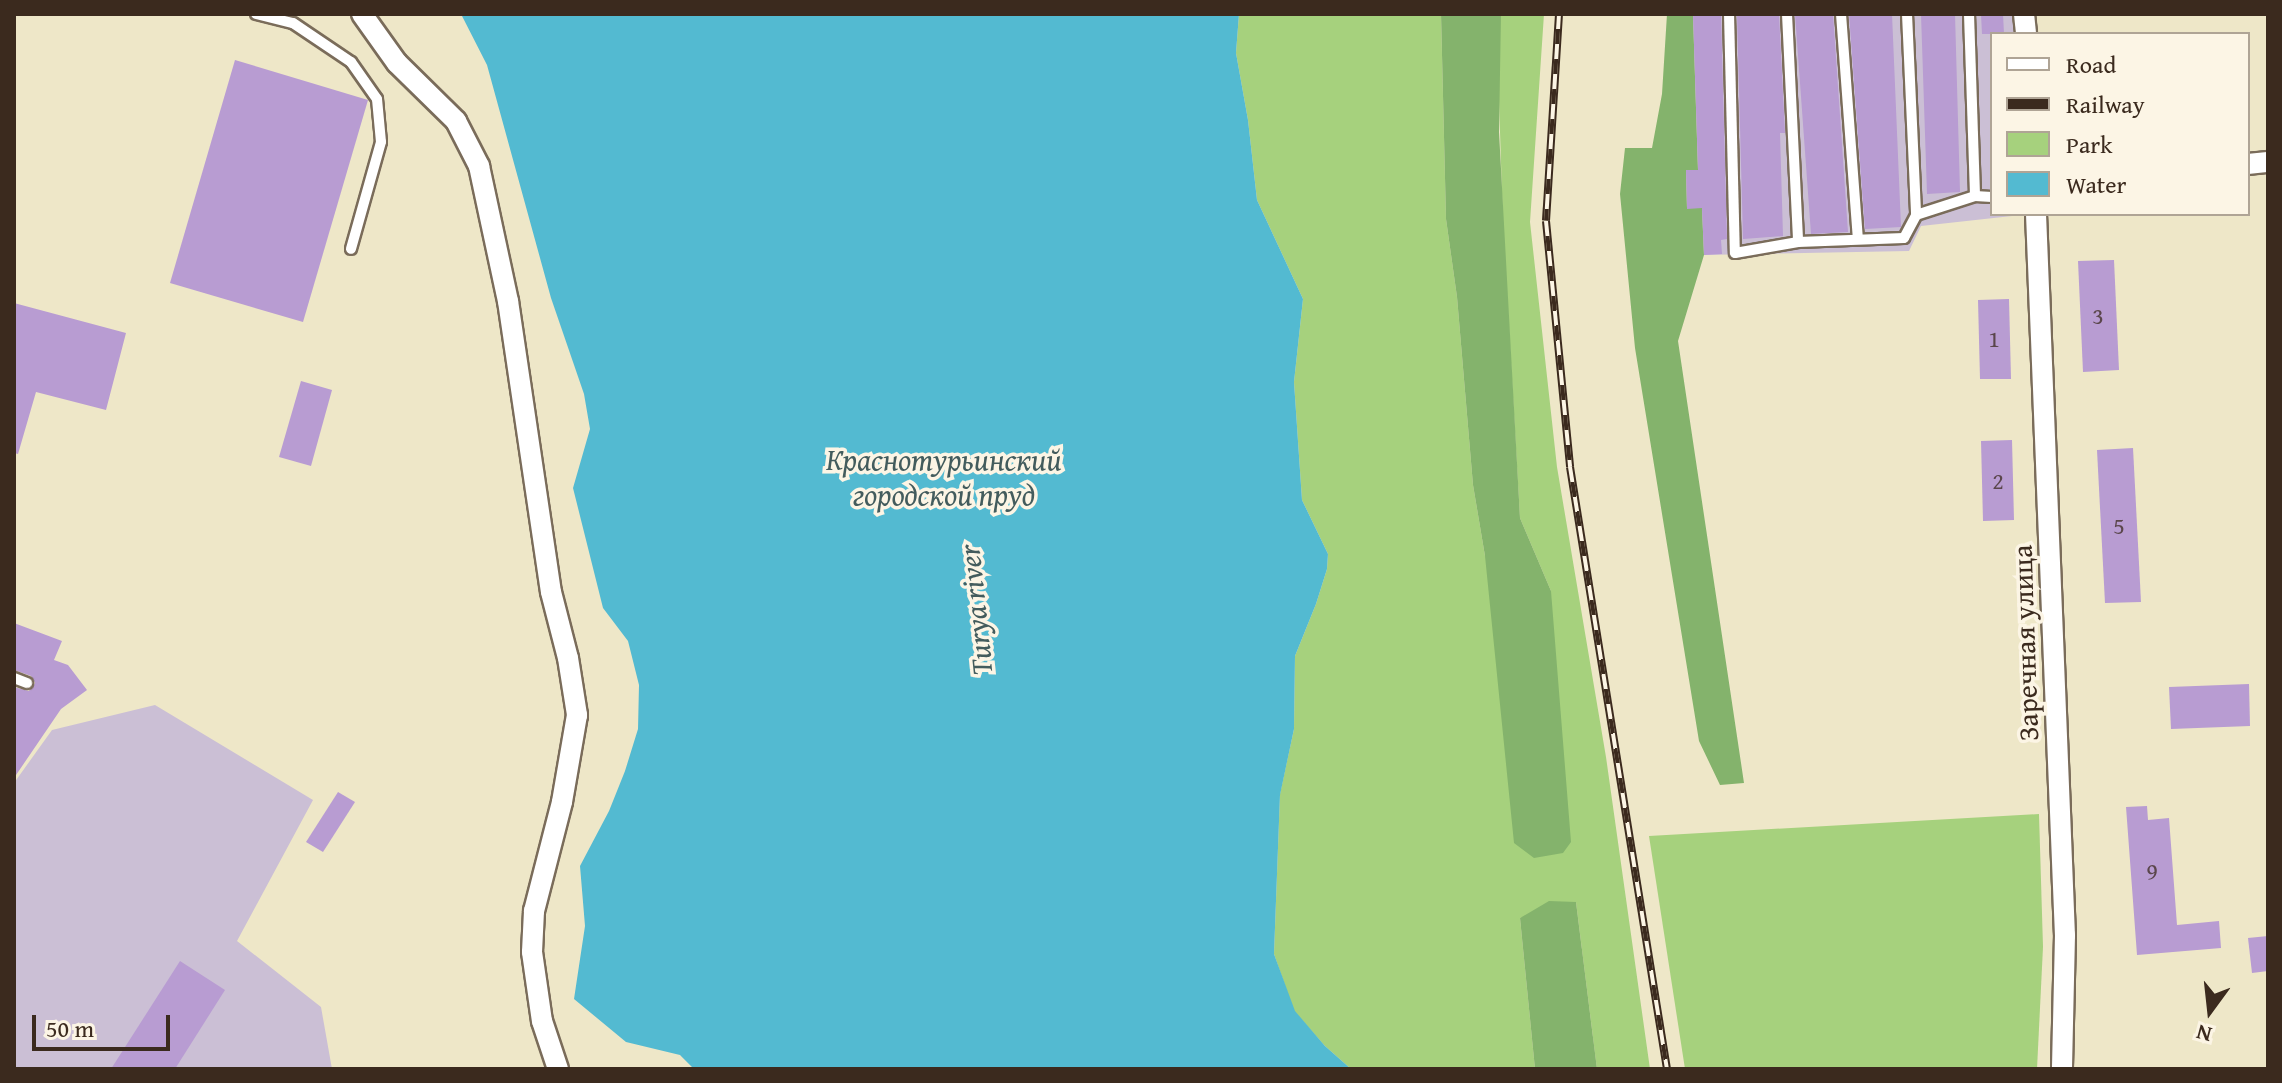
<!DOCTYPE html>
<meta charset="utf-8">
<style>
body{margin:0}
#map{position:relative;width:2282px;height:1083px;overflow:hidden;background:#eee7c8;font-family:"Gentium Book Plus",serif}
div>[style]{position:absolute}
.industrial>*{inset:0;background:#cbbfd5}
.green>*{inset:0;background:#a6d17d}
.forest>*{inset:0;background:#84b36c}
.water>*{inset:0;background:#53bad1}
.building>*{inset:0;background:#b89cd2}
.roads{filter:drop-shadow(2px 0 #7a6c5a) drop-shadow(-2px 0 #7a6c5a) drop-shadow(0 2px #7a6c5a) drop-shadow(0 -2px #7a6c5a)}
.service>*{height:10px;margin:-5px;padding:0 5px;transform-origin:5px;border-radius:5px;background:#fff}
.minor>*{height:20px;margin:-10px;padding:0 10px;transform-origin:10px;border-radius:10px;background:#fff}
.rail>*{height:8px;margin-top:-4px;transform-origin:0;background:repeating-linear-gradient(90deg,#fcf5e5 0 15px,#3b2a1e 0 30px);box-sizing:border-box;border-block:2px solid #3b2a1e}
span{translate:-50% -50%;white-space:nowrap;text-align:center;line-height:1.15;-webkit-text-stroke:7px #fcf5e5;paint-order:stroke}
.number-label{font-size:24px;color:#5a464b}
.number-label span{-webkit-text-stroke-width:0}
.street-label{font-size:28px;color:#3b2a1e}
.water-label{font-size:30px;color:#435c5d;font-style:italic}
.frame{position:absolute;inset:0;border:16px solid #3b2a1e;pointer-events:none}
.legend{position:absolute;left:1990px;top:32px;width:260px;height:184px;box-sizing:border-box;background:#fcf5e5;border:2px solid #afa495;margin:0;padding:10px 14px;list-style:none;font-size:24px;color:#3b2a1e}
.legend li{display:flex;align-items:center;gap:16px;height:40px}
.legend b{width:40px;border:2px solid #afa495}
.north{position:absolute;left:2170px;top:971px;width:80px;height:80px;-webkit-text-stroke:6px #fcf5e5;paint-order:stroke;rotate:195deg;font-size:22px;font-weight:700;line-height:32px;text-align:center;color:#3b2a1e}
.north::after{content:'';display:block;margin:auto;width:28px;height:36px;background:#3b2a1e;clip-path:polygon(50% 0,100% 100%,50% 72%,0 100%)}
.scale{position:absolute;left:32px;top:1015px;width:138px;height:36px;box-sizing:border-box;border:4px solid #3b2a1e;border-top:0;padding-left:10px;font-size:24px;line-height:28px;white-space:nowrap;color:#3b2a1e;-webkit-text-stroke:6px #fcf5e5;paint-order:stroke}
</style>
<div id="map">
<div class="industrial">
<div style="clip-path:polygon(1693px 14px,2013px 14px,2014px 34px,1992px 34px,1992px 214px,2021px 215px,1921px 226px,1909px 251px,1704px 255px,1702px 209px,1687px 209px,1686px 170px,1698px 169px)"></div>
<div style="clip-path:polygon(155px 705px,313px 800px,237px 941px,321px 1007px,332px 1069px,14px 1069px,14px 783px,52px 730px)"></div>
</div>
<div class="green">
<div style="clip-path:polygon(1239px 14px,1441px 14px,1446px 219px,1457px 297px,1473px 485px,1485px 556px,1551px 591px,1520px 518px,1503px 224px,1497px 40px,1501px 14px,1544px 14px,1530px 222px,1557px 467px,1606px 757px,1650px 1069px,1597px 1069px,1576px 902px,1520px 918px,1535px 1069px,1351px 1069px,1325px 1046px,1294px 1011px,1274px 954px,1280px 794px,1294px 729px,1295px 656px,1316px 604px,1327px 569px,1328px 554px,1302px 500px,1294px 382px,1303px 299px,1257px 200px,1248px 120px,1236px 53px)"></div>
<div style="clip-path:polygon(2039px 814px,2043px 947px,2037px 1069px,1685px 1069px,1649px 836px)"></div>
</div>
<div class="forest">
<div style="clip-path:polygon(1441px 14px,1501px 14px,1499px 132px,1520px 518px,1551px 591px,1571px 842px,1563px 853px,1534px 858px,1514px 843px,1485px 556px,1473px 485px,1457px 297px,1446px 219px)"></div>
<div style="clip-path:polygon(1667px 14px,1693px 14px,1698px 170px,1686px 170px,1687px 208px,1702px 208px,1704px 255px,1678px 341px,1744px 783px,1720px 785px,1699px 741px,1635px 348px,1620px 194px,1625px 148px,1652px 148px,1662px 94px)"></div>
<div style="clip-path:polygon(1549px 901px,1576px 902px,1597px 1069px,1535px 1069px,1520px 918px)"></div>
</div>
<div class="water">
<div style="clip-path:polygon(461px 14px,1239px 14px,1236px 53px,1248px 120px,1257px 200px,1303px 299px,1294px 382px,1302px 500px,1328px 554px,1327px 569px,1316px 604px,1295px 656px,1294px 729px,1280px 795px,1274px 954px,1295px 1011px,1325px 1046px,1351px 1069px,694px 1069px,680px 1055px,626px 1042px,574px 999px,585px 926px,580px 866px,609px 811px,625px 771px,638px 729px,639px 685px,628px 641px,603px 608px,573px 488px,590px 429px,584px 394px,551px 298px,487px 65px)"></div>
</div>
<div class="building">
<div style="clip-path:polygon(1693px 14px,1721px 14px,1727px 239px,1721px 240px,1722px 254px,1704px 255px,1702px 208px,1687px 209px,1686px 170px,1698px 170px)"></div>
<div style="clip-path:polygon(1737px 14px,1779px 14px,1785px 133px,1780px 133px,1783px 236px,1743px 239px)"></div>
<div style="clip-path:polygon(1795px 14px,1833px 14px,1848px 232px,1811px 234px)"></div>
<div style="clip-path:polygon(1849px 14px,1892px 14px,1901px 227px,1865px 229px)"></div>
<div style="clip-path:polygon(1921px 14px,1955px 14px,1960px 192px,1927px 194px)"></div>
<div style="clip-path:polygon(1981px 14px,2003px 14px,2004px 34px,1982px 34px)"></div>
<div style="clip-path:polygon(235px 60px,368px 100px,303px 322px,170px 283px)"></div>
<div style="clip-path:polygon(2114px 260px,2119px 370px,2083px 372px,2078px 261px)"></div>
<div style="clip-path:polygon(2009px 299px,2011px 379px,1980px 379px,1978px 300px)"></div>
<div style="clip-path:polygon(14px 303px,126px 333px,106px 410px,36px 392px,18px 454px,14px 453px)"></div>
<div style="clip-path:polygon(301px 381px,332px 390px,311px 466px,279px 457px)"></div>
<div style="clip-path:polygon(2012px 440px,2014px 520px,1983px 521px,1981px 441px)"></div>
<div style="clip-path:polygon(2133px 448px,2141px 602px,2105px 603px,2097px 450px)"></div>
<div style="clip-path:polygon(14px 623px,62px 641px,54px 660px,68px 665px,87px 690px,61px 709px,14px 778px,14px 687px,29px 691px,35px 683px,31px 676px,14px 670px)"></div>
<div style="clip-path:polygon(2249px 684px,2250px 726px,2171px 729px,2169px 687px)"></div>
<div style="clip-path:polygon(338px 792px,355px 802px,323px 852px,306px 842px)"></div>
<div style="clip-path:polygon(2147px 806px,2148px 820px,2169px 818px,2177px 925px,2219px 921px,2221px 948px,2137px 955px,2126px 807px)"></div>
<div style="clip-path:polygon(2268px 936px,2268px 971px,2252px 973px,2248px 938px)"></div>
<div style="clip-path:polygon(180px 961px,225px 990px,175px 1069px,111px 1069px)"></div>
</div>
<div class="roads">
<div class="service">
<div style="left:256px;top:14px;width:38px;rotate:14deg"></div>
<div style="left:293px;top:23px;width:70px;rotate:33.9deg"></div>
<div style="left:351px;top:62px;width:45px;rotate:54.9deg"></div>
<div style="left:377px;top:99px;width:43px;rotate:84.7deg"></div>
<div style="left:381px;top:142px;width:111px;rotate:105.7deg"></div>
<div style="left:1729px;top:14px;width:239px;rotate:88.6deg"></div>
<div style="left:1735px;top:253px;width:64px;rotate:-9.9deg"></div>
<div style="left:1798px;top:242px;width:106px;rotate:-2.2deg"></div>
<div style="left:1904px;top:238px;width:26px;rotate:-62deg"></div>
<div style="left:1916px;top:215px;width:62px;rotate:-17.9deg"></div>
<div style="left:1975px;top:196px;width:17px;rotate:3deg"></div>
<div style="left:1787px;top:14px;width:228px;rotate:87.2deg"></div>
<div style="left:1841px;top:14px;width:225px;rotate:85.7deg"></div>
<div style="left:1907px;top:14px;width:201px;rotate:87.4deg"></div>
<div style="left:1969px;top:14px;width:182px;rotate:88.1deg"></div>
<div style="left:14px;top:678px;width:14px;rotate:21deg"></div>
</div>
<div class="minor">
<div style="left:362px;top:14px;width:60px;rotate:54.5deg"></div>
<div style="left:397px;top:63px;width:83px;rotate:44.5deg"></div>
<div style="left:456px;top:121px;width:51px;rotate:62.9deg"></div>
<div style="left:479px;top:166px;width:138px;rotate:77.9deg"></div>
<div style="left:508px;top:301px;width:294px;rotate:81.6deg"></div>
<div style="left:551px;top:592px;width:68px;rotate:75.6deg"></div>
<div style="left:568px;top:658px;width:58px;rotate:81deg"></div>
<div style="left:577px;top:715px;width:88px;rotate:99.8deg"></div>
<div style="left:562px;top:802px;width:113px;rotate:104.4deg"></div>
<div style="left:534px;top:911px;width:41px;rotate:92.8deg"></div>
<div style="left:532px;top:952px;width:70px;rotate:81.8deg"></div>
<div style="left:542px;top:1021px;width:51px;rotate:71.6deg"></div>
<div style="left:2024px;top:14px;width:20px;rotate:84deg"></div>
<div style="left:2248px;top:164px;width:20px;rotate:-6deg"></div>
<div style="left:2036px;top:214px;width:722px;rotate:87.7deg"></div>
<div style="left:2065px;top:935px;width:134px;rotate:91.3deg"></div>
</div>
</div>
<div class="rail">
<div style="left:1559px;top:14px;width:207px;rotate:93.6deg"></div>
<div style="left:1546px;top:221px;width:247px;rotate:84.4deg"></div>
<div style="left:1570px;top:467px;width:610px;rotate:80.85deg"></div>
</div>
<div class="number-label">
<span style="left:2098px;top:316px">3</span>
<span style="left:1994px;top:339px">1</span>
<span style="left:1998px;top:481px">2</span>
<span style="left:2119px;top:526px">5</span>
<span style="left:2152px;top:871px">9</span>
</div>
<div class="street-label">
<span style="left:2025px;top:643px;rotate:-92deg">Заречная улица</span>
</div>
<div class="water-label">
<span style="left:944px;top:476px">Краснотурьинский<br>городской пруд</span>
<span style="left:975px;top:610px;rotate:-96deg">Turya river</span>
</div>
<div class="frame"></div>
<ul class="legend">
<li><b style="height:10px;background:#fff"></b>Road</li>
<li><b style="height:10px;background:#3b2a1e"></b>Railway</li>
<li><b style="height:22px;background:#a6d17d"></b>Park</li>
<li><b style="height:22px;background:#53bad1"></b>Water</li>
</ul>
<div class="north">N</div>
<div class="scale">50 m</div>
</div>
